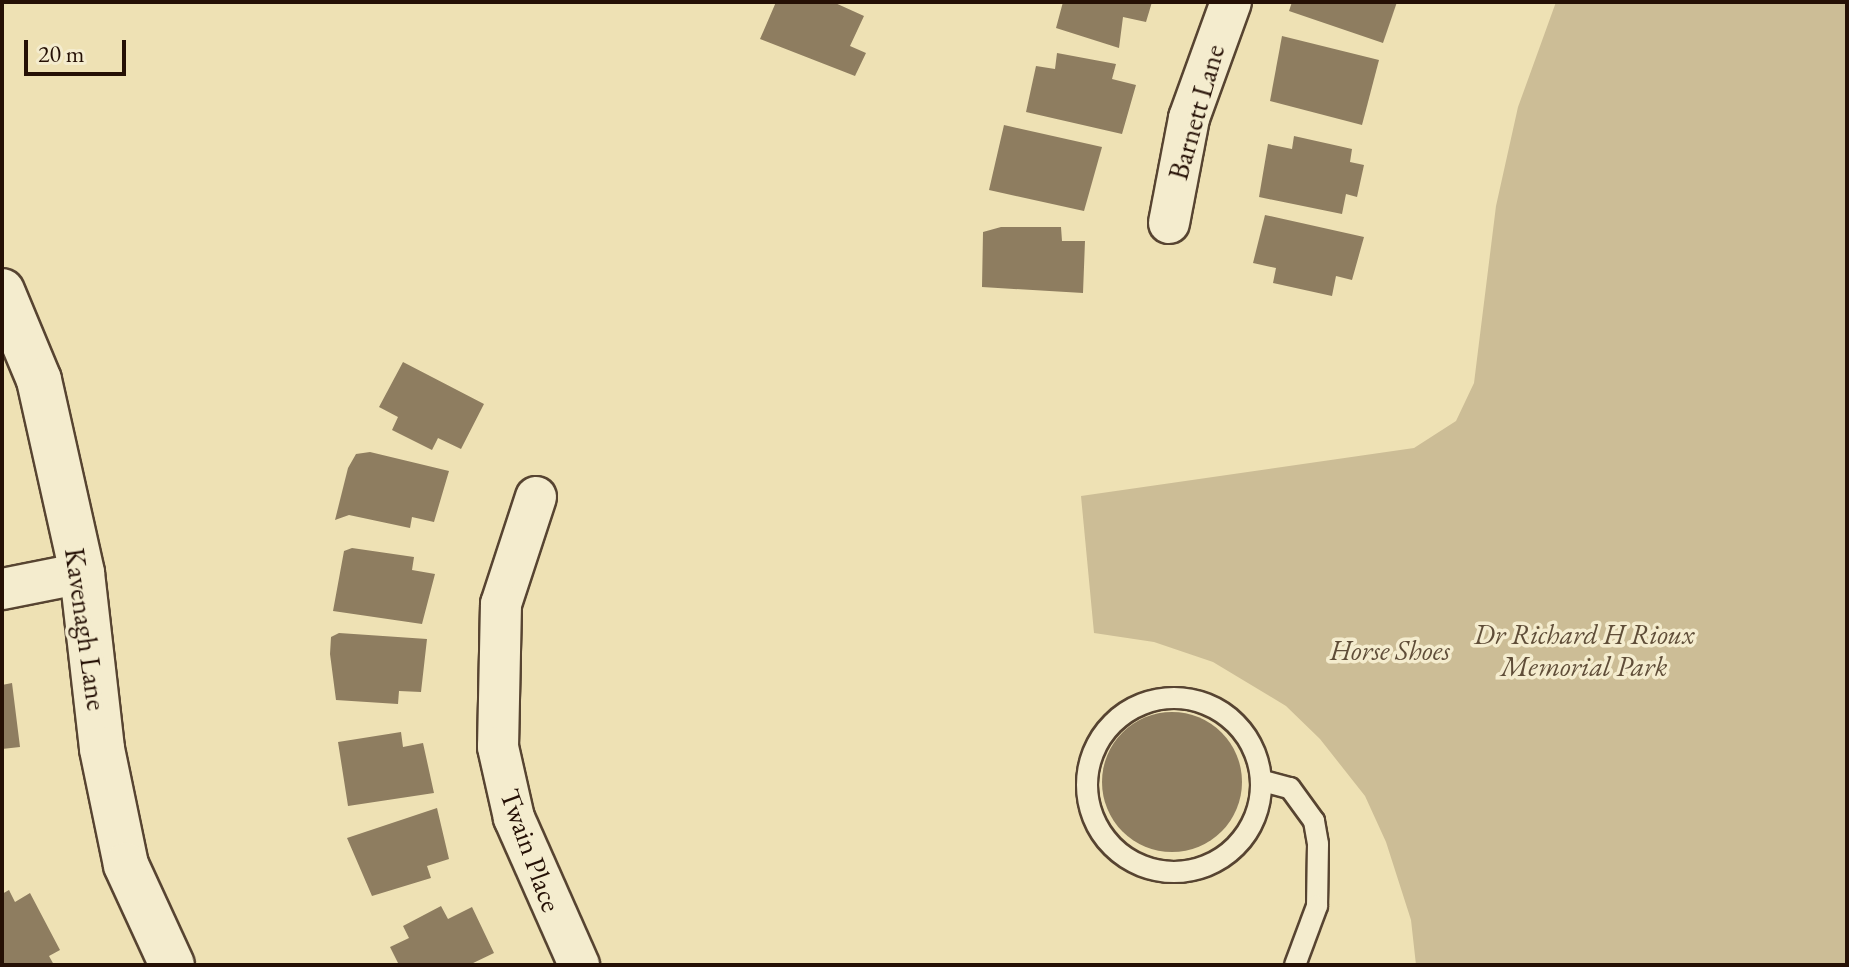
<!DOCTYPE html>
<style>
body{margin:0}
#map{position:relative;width:1849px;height:967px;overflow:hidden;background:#eee1b4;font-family:"EB Garamond",serif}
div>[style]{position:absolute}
.green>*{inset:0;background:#ccbd96}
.building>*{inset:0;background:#8e7d60}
.round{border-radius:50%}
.roads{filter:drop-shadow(2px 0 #574431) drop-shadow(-2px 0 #574431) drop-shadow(0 2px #574431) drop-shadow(0 -2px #574431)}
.lane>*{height:20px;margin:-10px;padding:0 10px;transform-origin:10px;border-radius:10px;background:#f4ecce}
.lane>.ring{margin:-10px;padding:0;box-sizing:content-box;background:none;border:20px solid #f4ecce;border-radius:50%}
.street>*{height:40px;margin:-20px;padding:0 20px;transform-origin:20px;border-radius:20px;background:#f4ecce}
.secondary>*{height:44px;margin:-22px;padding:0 22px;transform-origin:22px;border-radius:22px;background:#f4ecce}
span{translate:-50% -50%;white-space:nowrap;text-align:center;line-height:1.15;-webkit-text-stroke:7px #f4ecce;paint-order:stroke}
.street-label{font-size:28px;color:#251005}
.park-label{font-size:28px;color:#5f4d38;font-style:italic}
.frame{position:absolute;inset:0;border:4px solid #251005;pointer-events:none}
.scale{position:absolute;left:24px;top:40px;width:102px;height:36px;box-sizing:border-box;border:4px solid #251005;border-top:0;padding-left:10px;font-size:24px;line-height:28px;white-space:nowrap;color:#251005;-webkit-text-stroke:6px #f4ecce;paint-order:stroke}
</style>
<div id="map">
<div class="green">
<div style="clip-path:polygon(1556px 2px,1847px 2px,1847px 965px,1416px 965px,1411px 920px,1386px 842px,1365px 796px,1320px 739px,1286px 706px,1213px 662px,1154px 642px,1094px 633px,1081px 496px,1414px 448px,1456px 421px,1474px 383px,1496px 206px,1518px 107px)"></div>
</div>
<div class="building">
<div style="clip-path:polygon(776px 2px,833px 2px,864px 16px,850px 46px,866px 53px,855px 76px,760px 39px)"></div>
<div style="clip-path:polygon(1063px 2px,1152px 2px,1146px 22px,1123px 17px,1119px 48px,1056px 28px)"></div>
<div style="clip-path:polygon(1292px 2px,1397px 2px,1383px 43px,1289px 11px)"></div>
<div style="clip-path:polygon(1282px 36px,1379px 60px,1362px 125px,1270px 101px)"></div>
<div style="clip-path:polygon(1057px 53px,1116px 64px,1112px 79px,1136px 85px,1122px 134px,1026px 112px,1036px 66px,1055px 69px)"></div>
<div style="clip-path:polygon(1004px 125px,1102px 147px,1084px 211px,989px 190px)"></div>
<div style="clip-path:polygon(1294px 136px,1352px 149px,1350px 162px,1364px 165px,1357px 197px,1346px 194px,1342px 214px,1259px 197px,1268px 144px,1292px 149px)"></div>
<div style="clip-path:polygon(1265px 215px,1364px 237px,1352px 280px,1336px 276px,1332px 296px,1273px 283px,1276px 268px,1253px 263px)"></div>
<div style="clip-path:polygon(1001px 227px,1061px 227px,1062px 241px,1085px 241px,1083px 293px,982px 287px,983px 232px)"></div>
<div style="clip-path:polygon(403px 362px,484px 404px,461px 449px,438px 438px,432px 450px,392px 430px,398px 417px,379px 407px)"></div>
<div style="clip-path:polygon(370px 452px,449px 471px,434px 522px,412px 517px,410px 528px,349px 515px,335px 520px,348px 468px,356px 454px)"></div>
<div style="clip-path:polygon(352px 548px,414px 557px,412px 570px,435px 574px,422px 624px,333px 611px,344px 551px)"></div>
<div style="clip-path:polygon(339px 633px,427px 639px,421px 692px,399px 691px,398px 704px,336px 700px,330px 654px,331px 637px)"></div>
<div style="clip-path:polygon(12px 683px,20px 747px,2px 749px,2px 685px)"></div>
<div class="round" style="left:1102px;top:712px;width:140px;height:140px"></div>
<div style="clip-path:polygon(401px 732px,403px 747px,423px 743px,434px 793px,348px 806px,338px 742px)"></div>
<div style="clip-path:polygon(437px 808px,449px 859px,427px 866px,431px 878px,372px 896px,347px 838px)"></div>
<div style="clip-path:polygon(9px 890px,15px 902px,30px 893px,60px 950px,49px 956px,54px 965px,2px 965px,2px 894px)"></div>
<div style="clip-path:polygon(441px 906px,448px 919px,472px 907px,494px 953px,469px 965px,399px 965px,390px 947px,409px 938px,403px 926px)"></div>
</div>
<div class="roads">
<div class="lane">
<div class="ring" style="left:1087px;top:698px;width:154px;height:154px"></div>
<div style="left:1263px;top:781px;width:28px;rotate:15deg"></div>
<div style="left:1290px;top:788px;width:41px;rotate:54deg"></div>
<div style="left:1314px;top:821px;width:23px;rotate:80deg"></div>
<div style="left:1318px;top:844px;width:62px;rotate:90.9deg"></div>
<div style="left:1317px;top:906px;width:63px;rotate:110.4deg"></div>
</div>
<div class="street">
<div style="left:1169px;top:223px;width:107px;rotate:-79.2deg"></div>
<div style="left:1189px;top:118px;width:123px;rotate:-70.1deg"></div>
<div style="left:536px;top:497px;width:113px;rotate:108.1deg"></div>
<div style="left:501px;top:604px;width:143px;rotate:91.2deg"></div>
<div style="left:498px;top:747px;width:73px;rotate:77.3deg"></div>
<div style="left:514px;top:818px;width:161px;rotate:66.1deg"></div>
<div style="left:2px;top:589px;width:82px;rotate:-11.3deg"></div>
</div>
<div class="secondary">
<div style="left:2px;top:291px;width:96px;rotate:67.4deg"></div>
<div style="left:39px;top:380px;width:198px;rotate:77.4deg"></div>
<div style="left:82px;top:573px;width:177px;rotate:83.5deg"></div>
<div style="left:102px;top:749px;width:118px;rotate:78.3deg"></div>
<div style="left:126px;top:865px;width:110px;rotate:65.3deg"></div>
</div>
</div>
<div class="street-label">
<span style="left:1196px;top:112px;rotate:-74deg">Barnett Lane</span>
<span style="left:86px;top:629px;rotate:82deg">Kavenagh Lane</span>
<span style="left:531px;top:850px;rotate:70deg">Twain Place</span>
</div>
<div class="park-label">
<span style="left:1584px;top:650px">Dr Richard H Rioux<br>Memorial Park</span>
<span style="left:1390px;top:650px">Horse Shoes</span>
</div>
<div class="frame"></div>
<div class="scale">20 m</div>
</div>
